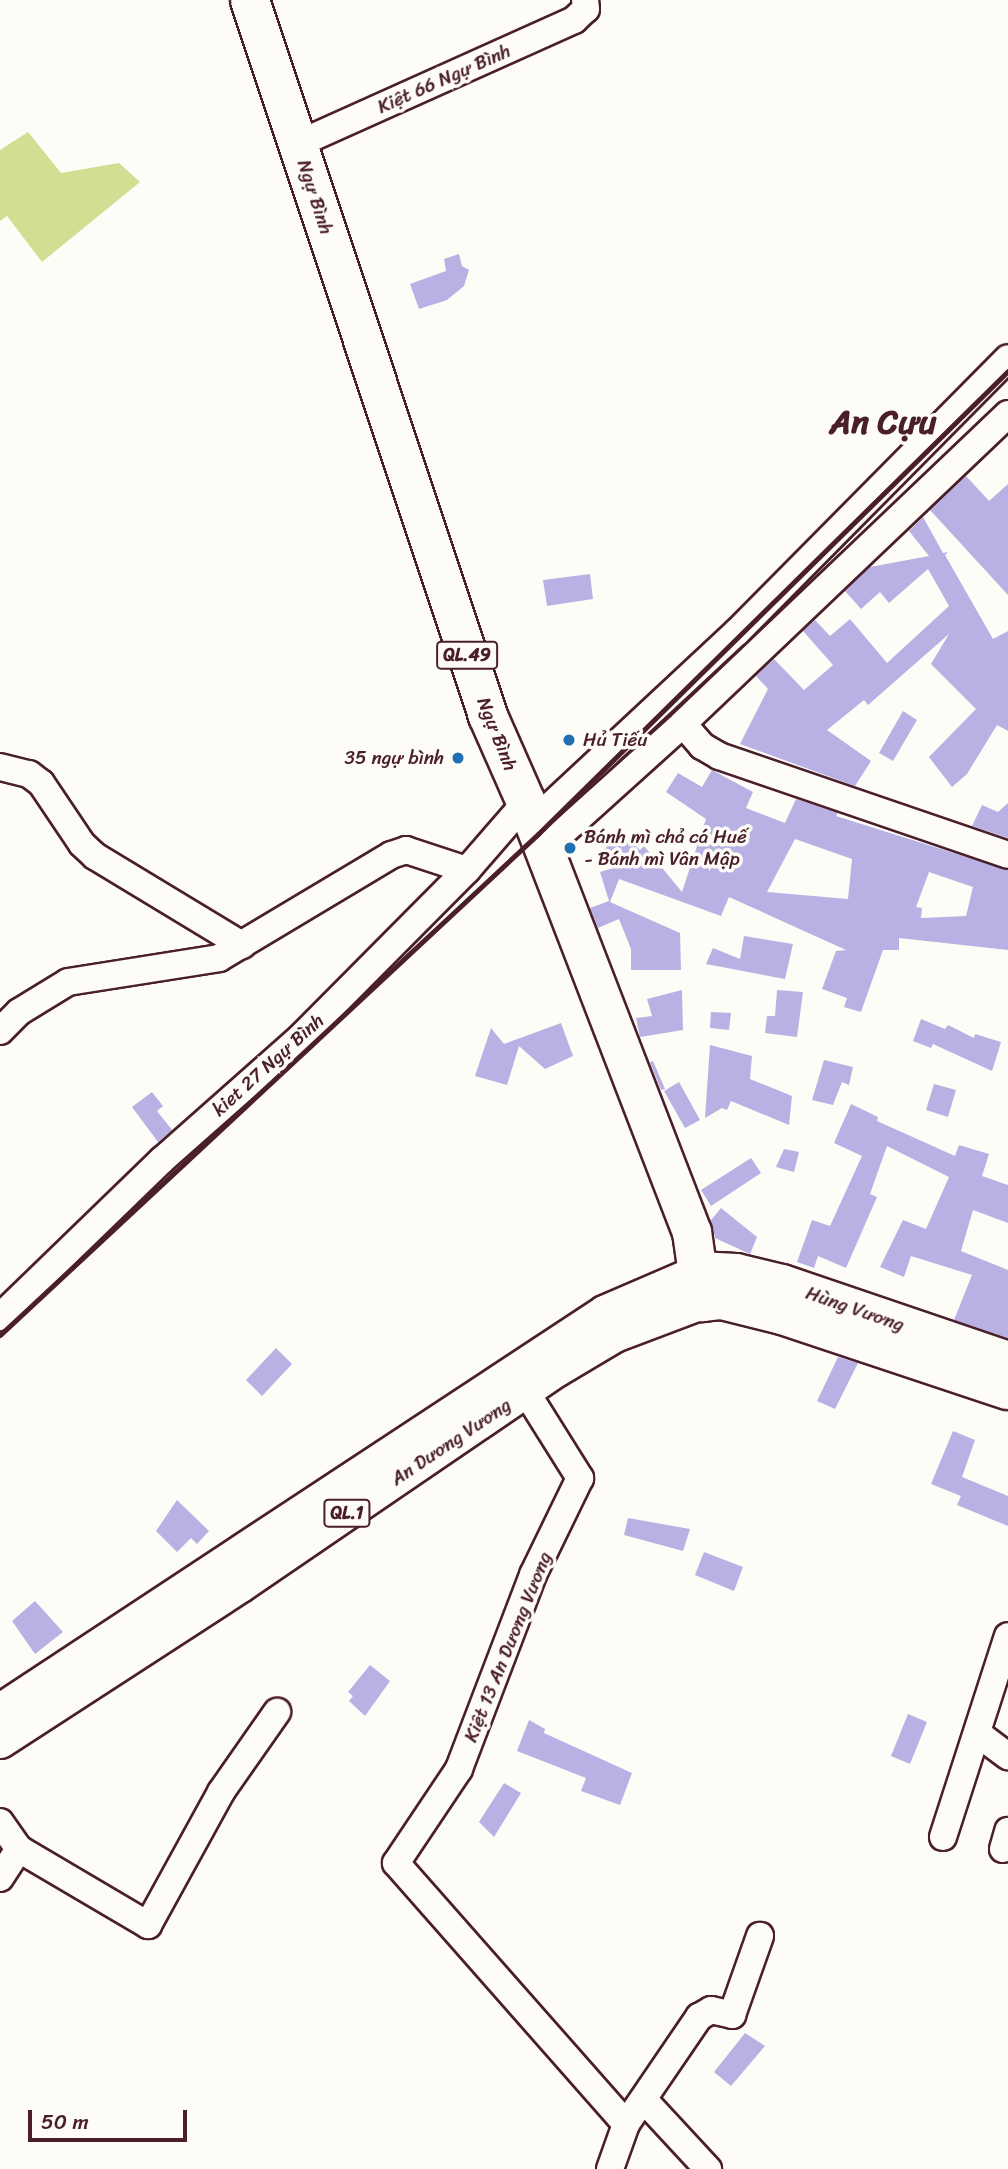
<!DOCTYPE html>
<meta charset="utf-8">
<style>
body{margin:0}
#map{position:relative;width:1008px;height:2169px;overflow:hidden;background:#fdfcf7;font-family:Sriracha,sans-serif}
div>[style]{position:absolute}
.green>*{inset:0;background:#d2de91}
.building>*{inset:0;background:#b9b1e3}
.roads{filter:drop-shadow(2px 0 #4a1f2b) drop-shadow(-2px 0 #4a1f2b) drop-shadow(0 2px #4a1f2b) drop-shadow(0 -2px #4a1f2b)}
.minor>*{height:26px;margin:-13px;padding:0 13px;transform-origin:13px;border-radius:13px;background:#fdfcf7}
.major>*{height:33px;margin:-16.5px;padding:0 16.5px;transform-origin:16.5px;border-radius:16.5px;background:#fdfcf7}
.highway>*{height:38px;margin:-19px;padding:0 19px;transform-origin:19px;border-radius:19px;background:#fdfcf7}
.rail>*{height:5px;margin:-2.5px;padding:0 2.5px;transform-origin:2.5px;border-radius:2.5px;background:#4a1f2b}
.dots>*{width:19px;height:19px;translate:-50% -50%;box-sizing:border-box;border:4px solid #fdfcf7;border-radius:50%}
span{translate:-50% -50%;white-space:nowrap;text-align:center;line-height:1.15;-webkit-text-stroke:7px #fdfcf7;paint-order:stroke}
.shield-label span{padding:2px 5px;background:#fdfcf7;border:2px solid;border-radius:5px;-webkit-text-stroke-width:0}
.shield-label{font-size:18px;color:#4a1f2b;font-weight:700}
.street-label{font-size:19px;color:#4a1f2b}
.poi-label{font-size:19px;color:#4a1f2b}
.left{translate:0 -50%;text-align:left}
.right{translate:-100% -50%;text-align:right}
.town-label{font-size:33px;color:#4a1f2b;font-weight:700}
.scale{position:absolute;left:28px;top:2110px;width:159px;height:32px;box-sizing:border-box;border:4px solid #4a1f2b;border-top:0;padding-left:9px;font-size:21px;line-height:24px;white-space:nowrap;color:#4a1f2b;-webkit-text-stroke:5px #fdfcf7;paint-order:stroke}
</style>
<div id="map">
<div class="green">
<div style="clip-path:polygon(28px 132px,61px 173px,119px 163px,140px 182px,42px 262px,7px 216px,0 221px,0 150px)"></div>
</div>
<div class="building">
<div style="clip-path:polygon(459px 254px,462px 266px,469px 270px,464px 286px,447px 300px,419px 309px,410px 284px,446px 271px,444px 259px)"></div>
<div style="clip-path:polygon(966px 476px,989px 501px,1008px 484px,1008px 595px,930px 510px)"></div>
<div style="clip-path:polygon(923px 517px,943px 553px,948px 552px,945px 555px,993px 639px,1008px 631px,1008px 731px,997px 725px,967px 774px,952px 787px,929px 757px,976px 709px,931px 664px,949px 634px,868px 705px,864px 700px,827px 730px,871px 761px,855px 786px,740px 744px,768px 689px,756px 676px,774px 659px,804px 690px,833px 665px,803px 631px,815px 620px,830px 636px,850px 619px,887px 663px,949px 606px,928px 569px,889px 603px,880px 592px,861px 609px,845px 591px,870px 567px,929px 556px,909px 531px)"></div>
<div style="clip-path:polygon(590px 574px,593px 599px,547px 606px,543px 580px)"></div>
<div style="clip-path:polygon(903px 711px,917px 720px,893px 761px,879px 753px)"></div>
<div style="clip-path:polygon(evenodd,712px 770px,753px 792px,746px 808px,785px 823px,796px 799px,838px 813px,836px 816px,1008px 870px,1008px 950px,899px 938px,899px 950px,883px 950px,861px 1012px,844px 1007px,847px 998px,822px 989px,836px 951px,846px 950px,729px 897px,721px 916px,619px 879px,610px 902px,680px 933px,681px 970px,631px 970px,631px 949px,619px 919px,598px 928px,590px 908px,609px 901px,600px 872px,620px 866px,603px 851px,619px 832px,640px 850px,644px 846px,682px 892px,706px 819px,666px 792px,678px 773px,702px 787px,712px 770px,795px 839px,852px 859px,848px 899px,767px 892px,795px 839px,712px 770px,929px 872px,973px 887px,966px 916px,921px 918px,922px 908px,916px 907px,929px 872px)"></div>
<div style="clip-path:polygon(1008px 803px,1008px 838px,972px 826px,982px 805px,998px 812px)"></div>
<div style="clip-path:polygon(744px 936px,793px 944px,785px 979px,706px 964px,713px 948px,740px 959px)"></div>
<div style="clip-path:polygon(682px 990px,683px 1030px,640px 1037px,636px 1018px,652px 1016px,647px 999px)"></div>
<div style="clip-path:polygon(777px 990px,803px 992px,797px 1037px,765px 1033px,767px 1016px,775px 1016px)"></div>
<div style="clip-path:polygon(711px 1012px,731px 1013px,729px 1030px,710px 1028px)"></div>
<div style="clip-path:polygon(921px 1019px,945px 1029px,948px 1025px,974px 1038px,975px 1034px,1001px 1042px,992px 1071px,933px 1044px,931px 1048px,913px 1041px)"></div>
<div style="clip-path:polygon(561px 1023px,573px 1056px,545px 1069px,519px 1046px,507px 1085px,475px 1076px,491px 1028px,504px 1044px)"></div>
<div style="clip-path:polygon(710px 1045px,752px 1056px,750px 1079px,792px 1096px,789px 1125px,731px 1101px,727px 1110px,722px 1108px,705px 1118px)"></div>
<div style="clip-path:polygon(824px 1060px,853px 1067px,849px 1085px,842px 1082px,833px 1105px,812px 1100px)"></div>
<div style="clip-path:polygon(653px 1061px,665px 1089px,661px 1090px,650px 1062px)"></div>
<div style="clip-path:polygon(679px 1082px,700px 1120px,685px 1128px,664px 1091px)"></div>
<div style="clip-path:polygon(934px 1084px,956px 1090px,948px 1117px,926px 1110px)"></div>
<div style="clip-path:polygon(152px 1092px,163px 1106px,157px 1111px,172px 1130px,158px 1142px,132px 1107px)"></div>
<div style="clip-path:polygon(851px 1104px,878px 1117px,877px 1121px,955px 1156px,959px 1145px,989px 1154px,982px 1176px,1008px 1185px,1008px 1223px,973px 1210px,961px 1251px,1008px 1270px,1008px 1338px,954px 1320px,972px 1275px,911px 1256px,904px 1277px,880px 1267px,903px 1220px,926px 1229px,949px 1177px,887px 1146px,870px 1194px,877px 1197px,846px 1268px,818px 1256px,814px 1268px,797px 1262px,812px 1220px,830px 1226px,862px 1156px,834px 1143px)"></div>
<div style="clip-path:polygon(784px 1149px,799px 1152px,794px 1172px,776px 1167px)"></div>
<div style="clip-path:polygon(751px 1158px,761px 1173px,711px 1206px,701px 1190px)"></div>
<div style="clip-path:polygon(721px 1208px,757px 1237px,750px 1254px,715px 1238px,711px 1220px)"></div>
<div style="clip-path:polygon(276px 1348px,292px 1364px,262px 1396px,246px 1380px)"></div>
<div style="clip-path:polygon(838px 1357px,858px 1363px,835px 1409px,817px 1401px)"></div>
<div style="clip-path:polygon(953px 1431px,975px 1440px,962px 1477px,1008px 1496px,1008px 1526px,957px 1505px,961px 1496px,931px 1484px)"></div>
<div style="clip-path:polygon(177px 1500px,209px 1531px,197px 1544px,191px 1538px,177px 1552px,156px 1531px)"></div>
<div style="clip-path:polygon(628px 1518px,690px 1529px,683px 1551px,624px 1535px)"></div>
<div style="clip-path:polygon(704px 1552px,743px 1567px,734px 1591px,695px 1575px)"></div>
<div style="clip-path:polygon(35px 1601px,63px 1632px,35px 1654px,12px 1621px)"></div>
<div style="clip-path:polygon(370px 1665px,390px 1681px,365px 1716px,349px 1701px,353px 1696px,348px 1692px)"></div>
<div style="clip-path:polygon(908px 1714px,927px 1722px,910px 1764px,891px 1756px)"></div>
<div style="clip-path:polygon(529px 1720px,545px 1729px,544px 1733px,632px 1773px,620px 1805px,581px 1791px,586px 1778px,517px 1751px)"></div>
<div style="clip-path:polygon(504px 1783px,521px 1793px,494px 1837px,479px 1822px)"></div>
<div style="clip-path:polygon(745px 2033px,765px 2046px,731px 2086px,714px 2072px)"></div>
</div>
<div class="roads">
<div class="minor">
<div style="left:298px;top:144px;width:303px;rotate:-24.2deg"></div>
<div style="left:574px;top:20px;width:16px;rotate:-43deg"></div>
<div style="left:586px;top:9px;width:9px;rotate:-96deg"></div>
<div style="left:1008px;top:414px;width:449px;rotate:136.4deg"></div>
<div style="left:683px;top:724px;width:29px;rotate:49deg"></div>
<div style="left:702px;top:746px;width:20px;rotate:30deg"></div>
<div style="left:719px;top:756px;width:305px;rotate:18.9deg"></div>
<div style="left:0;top:767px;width:30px;rotate:14deg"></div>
<div style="left:29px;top:774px;width:15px;rotate:37deg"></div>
<div style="left:41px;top:783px;width:73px;rotate:56.1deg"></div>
<div style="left:82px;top:844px;width:18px;rotate:43deg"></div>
<div style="left:95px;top:856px;width:172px;rotate:31.2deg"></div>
<div style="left:533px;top:822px;width:279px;rotate:-43deg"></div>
<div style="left:737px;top:632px;width:385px;rotate:-45.3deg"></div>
<div style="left:544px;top:849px;width:187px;rotate:-42deg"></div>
<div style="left:0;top:1031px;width:27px;rotate:-45deg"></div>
<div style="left:19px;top:1012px;width:57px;rotate:-31.5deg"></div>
<div style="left:68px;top:982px;width:153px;rotate:-9deg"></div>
<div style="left:219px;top:958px;width:200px;rotate:-30.9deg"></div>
<div style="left:391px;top:855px;width:16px;rotate:-18deg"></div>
<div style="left:406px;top:850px;width:64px;rotate:18.2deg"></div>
<div style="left:0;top:1317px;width:226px;rotate:-44.1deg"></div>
<div style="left:162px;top:1160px;width:187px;rotate:-41.5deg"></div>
<div style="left:302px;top:1036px;width:234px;rotate:-45.2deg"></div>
<div style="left:467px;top:870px;width:90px;rotate:-49.1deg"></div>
<div style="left:526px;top:1392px;width:102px;rotate:57.9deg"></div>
<div style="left:580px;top:1478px;width:108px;rotate:115.9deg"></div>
<div style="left:533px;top:1575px;width:208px;rotate:110.9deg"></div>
<div style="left:459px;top:1769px;width:113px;rotate:123.8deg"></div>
<div style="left:396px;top:1863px;width:348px;rotate:48.6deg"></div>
<div style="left:626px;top:2124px;width:130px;rotate:-55.7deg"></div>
<div style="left:699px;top:2017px;width:14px;rotate:-30deg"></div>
<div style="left:711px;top:2010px;width:22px;rotate:13deg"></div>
<div style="left:732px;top:2015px;width:84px;rotate:-70.5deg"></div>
<div style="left:977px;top:1733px;width:39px;rotate:37deg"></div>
<div style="left:0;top:1822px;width:33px;rotate:55deg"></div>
<div style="left:19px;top:1849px;width:150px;rotate:30.5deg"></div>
<div style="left:148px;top:1925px;width:152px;rotate:-61.2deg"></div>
<div style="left:221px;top:1792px;width:98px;rotate:-55deg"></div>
<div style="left:943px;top:1837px;width:211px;rotate:-72.1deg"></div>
<div style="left:1003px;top:1849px;width:19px;rotate:-74deg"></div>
<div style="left:0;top:1878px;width:35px;rotate:-57deg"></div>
<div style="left:645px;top:2101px;width:93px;rotate:47.2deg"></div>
<div style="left:610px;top:2169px;width:48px;rotate:-70.4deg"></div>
</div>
<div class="major">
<div style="left:0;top:1710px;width:723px;rotate:-33.38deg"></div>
<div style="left:604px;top:1312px;width:103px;rotate:-23.3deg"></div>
<div style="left:0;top:1741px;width:286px;rotate:-33deg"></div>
<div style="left:240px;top:1585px;width:384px;rotate:-34.3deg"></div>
<div style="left:557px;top:1369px;width:66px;rotate:-30.8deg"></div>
<div style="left:614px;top:1335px;width:94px;rotate:-20.6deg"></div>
</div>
<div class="highway">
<div style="left:250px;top:0;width:755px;rotate:71.61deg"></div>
<div style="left:488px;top:716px;width:94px;rotate:66.2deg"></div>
<div style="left:526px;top:802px;width:461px;rotate:68.9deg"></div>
<div style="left:692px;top:1232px;width:71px;rotate:81.9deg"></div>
<div style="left:702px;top:1302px;width:20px;rotate:-6deg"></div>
<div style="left:722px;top:1300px;width:62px;rotate:14deg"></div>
<div style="left:782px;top:1315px;width:238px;rotate:18.4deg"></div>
<div style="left:699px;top:1271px;width:37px;rotate:3deg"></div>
<div style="left:736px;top:1273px;width:47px;rotate:13.4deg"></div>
<div style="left:782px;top:1284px;width:239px;rotate:18.8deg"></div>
</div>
</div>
<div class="rail">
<div style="left:0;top:1335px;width:735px;rotate:-42.96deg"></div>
<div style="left:538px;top:834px;width:660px;rotate:-44.57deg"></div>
</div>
<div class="dots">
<div style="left:569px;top:740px;background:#1f6fb2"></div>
<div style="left:458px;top:758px;background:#1f6fb2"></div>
<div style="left:570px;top:848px;background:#1f6fb2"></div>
</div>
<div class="shield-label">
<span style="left:467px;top:655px">QL.49</span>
<span style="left:347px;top:1513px">QL.1</span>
</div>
<div class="street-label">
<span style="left:444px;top:79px;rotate:-24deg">Kiệt 66 Ngự Bình</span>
<span style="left:315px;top:197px;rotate:72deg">Ngự Bình</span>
<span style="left:497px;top:734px;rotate:68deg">Ngự Bình</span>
<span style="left:268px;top:1065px;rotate:-42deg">kiet 27 Ngự Bình</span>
<span style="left:855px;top:1309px;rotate:19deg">Hùng Vương</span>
<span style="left:451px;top:1442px;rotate:-34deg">An Dương Vương</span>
<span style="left:508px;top:1647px;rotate:-68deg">Kiệt 13 An Dương Vương</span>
</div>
<div class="poi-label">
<span class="left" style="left:583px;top:740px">Hủ Tiếu</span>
<span class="right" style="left:444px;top:758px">35 ngự bình</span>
<span class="left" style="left:584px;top:848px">Bánh mì chả cá Huế<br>- Bánh mì Vân Mập</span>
</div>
<div class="town-label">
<span style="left:883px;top:423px">An Cựu</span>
</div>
<div class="scale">50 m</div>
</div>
